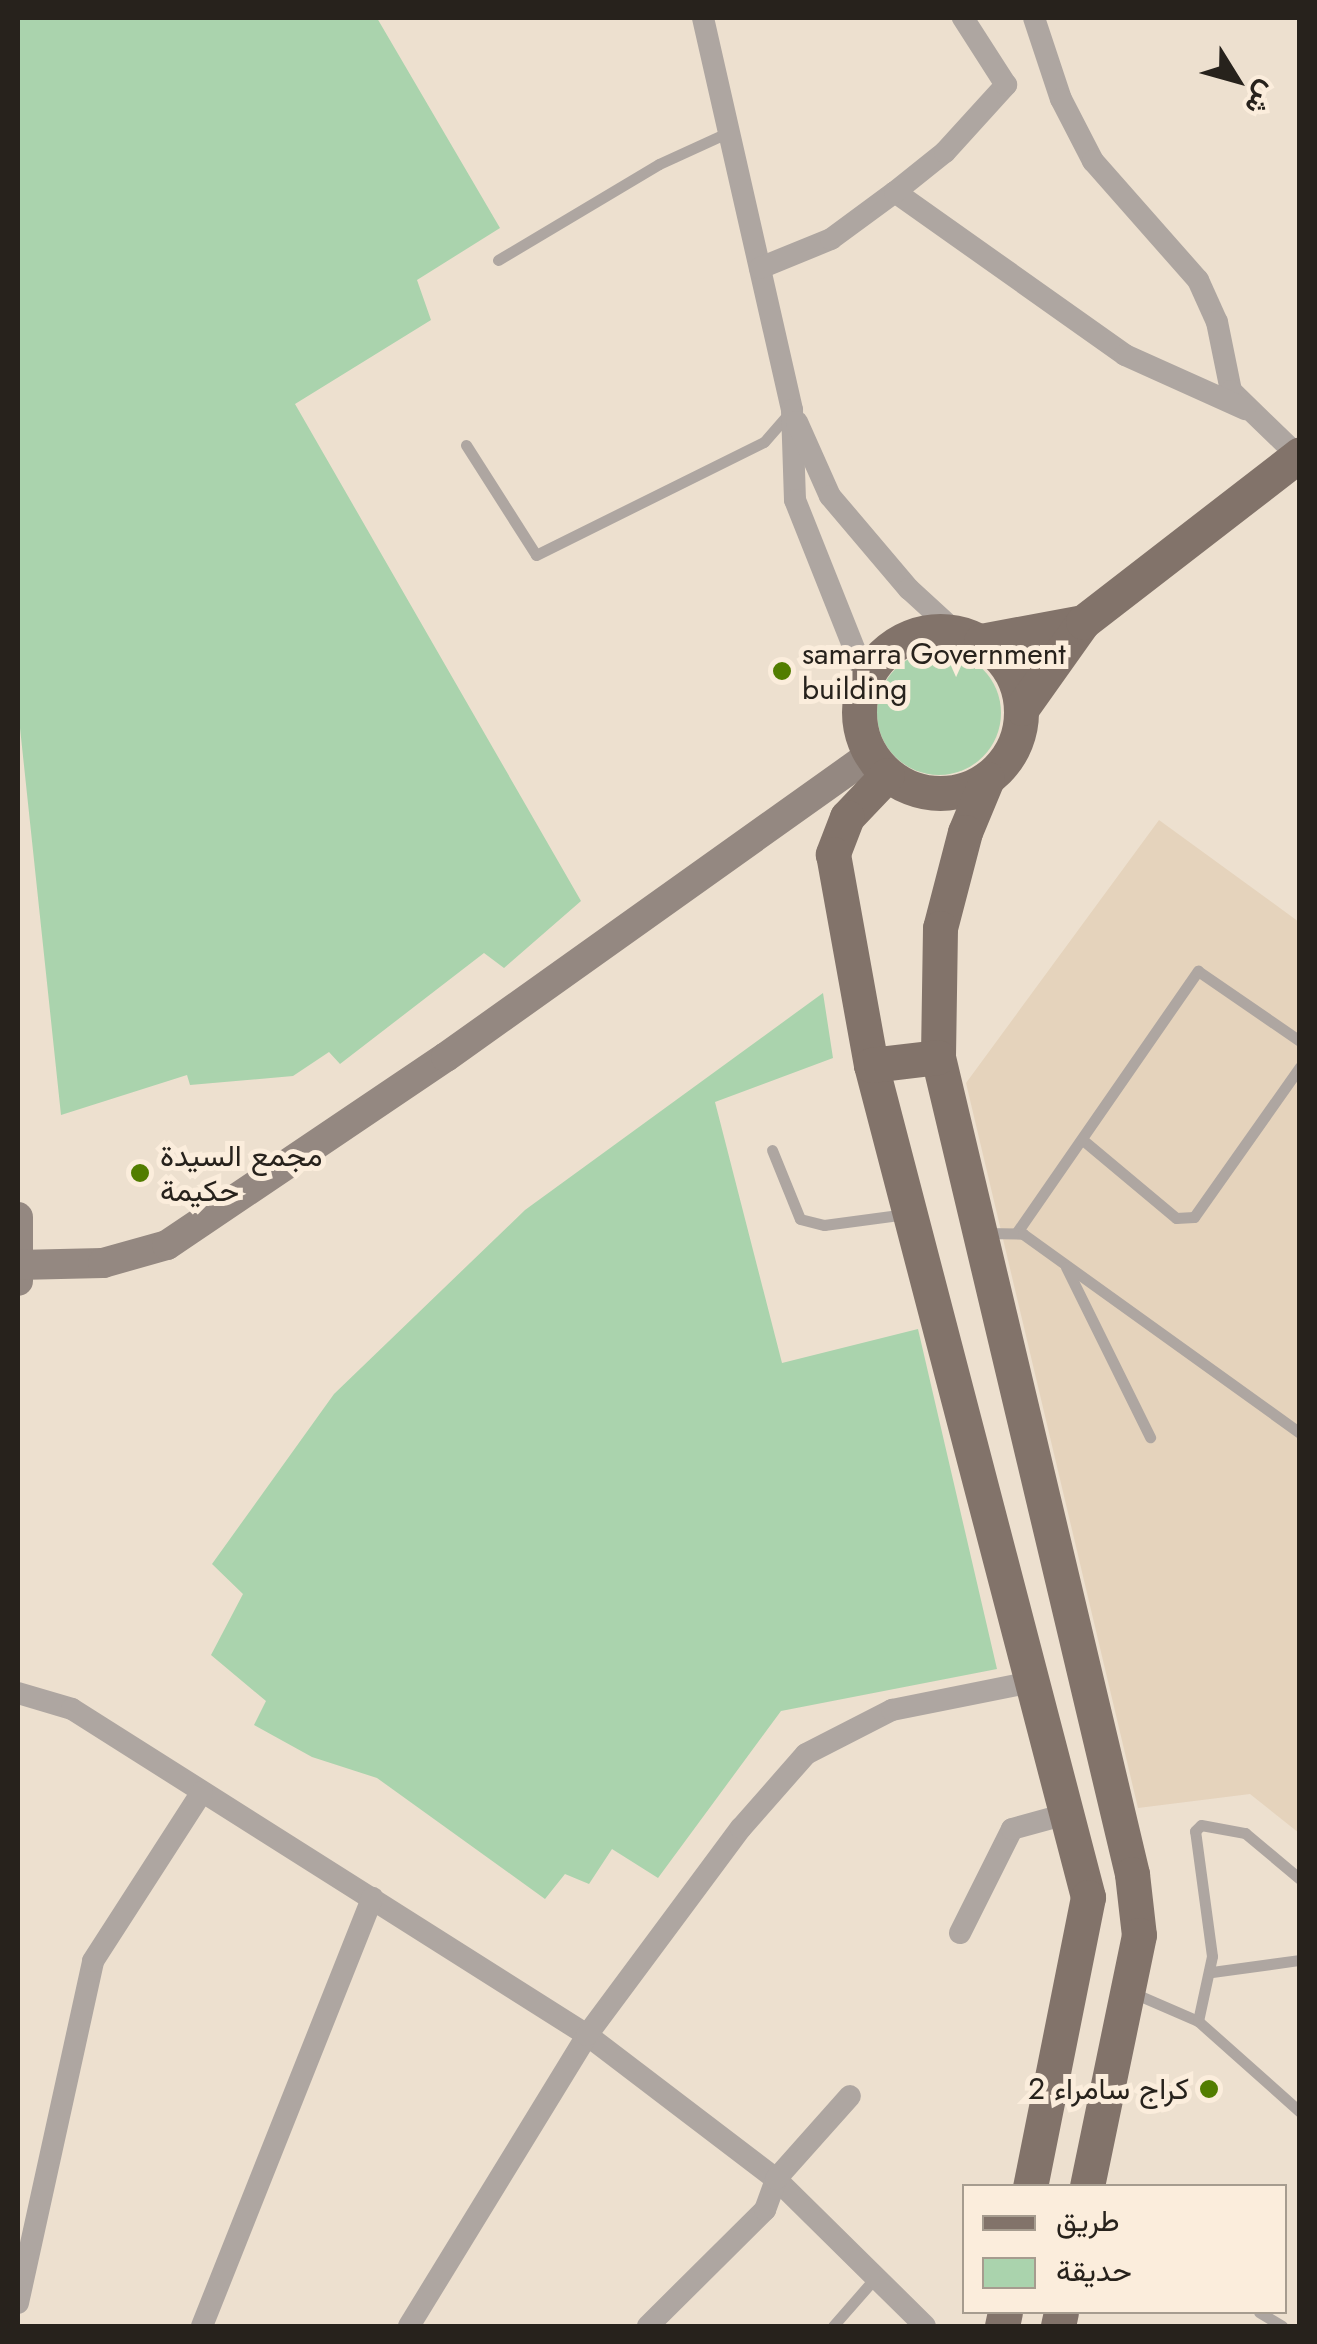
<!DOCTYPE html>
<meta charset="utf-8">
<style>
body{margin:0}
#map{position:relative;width:1317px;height:2344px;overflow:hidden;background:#ede0cf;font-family:Jost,Vazirmatn,sans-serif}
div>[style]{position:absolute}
.built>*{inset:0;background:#e5d3bc}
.green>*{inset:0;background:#aad3ad}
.round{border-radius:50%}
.lane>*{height:11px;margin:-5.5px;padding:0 5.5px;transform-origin:5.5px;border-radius:5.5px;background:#aea6a1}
.street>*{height:22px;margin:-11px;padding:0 11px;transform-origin:11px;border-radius:11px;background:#aea6a1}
.secondary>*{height:30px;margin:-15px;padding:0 15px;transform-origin:15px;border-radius:15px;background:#948881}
.primary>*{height:35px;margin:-17.5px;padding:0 17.5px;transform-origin:17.5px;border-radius:17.5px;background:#82736a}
.primary>.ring{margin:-17.5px;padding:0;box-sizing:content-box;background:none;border:35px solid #82736a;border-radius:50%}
.dots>*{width:28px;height:28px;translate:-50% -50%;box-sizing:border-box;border:5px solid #fbeddc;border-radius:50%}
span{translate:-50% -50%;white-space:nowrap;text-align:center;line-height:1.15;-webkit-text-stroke:10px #fbeddc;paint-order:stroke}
.poi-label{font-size:30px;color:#27221c}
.left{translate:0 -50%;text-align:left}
.right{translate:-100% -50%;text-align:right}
.frame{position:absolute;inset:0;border:20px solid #27221c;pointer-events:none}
.legend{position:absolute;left:962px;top:2184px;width:325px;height:130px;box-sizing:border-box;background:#fbeddc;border:2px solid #a69c8f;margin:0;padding:12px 18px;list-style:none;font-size:30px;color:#27221c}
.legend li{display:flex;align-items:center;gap:20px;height:50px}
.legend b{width:50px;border:2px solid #a69c8f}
.north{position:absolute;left:1187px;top:30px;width:100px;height:100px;-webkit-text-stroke:8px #fbeddc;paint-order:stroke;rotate:127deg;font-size:28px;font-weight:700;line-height:40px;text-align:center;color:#27221c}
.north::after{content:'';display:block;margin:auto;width:35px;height:45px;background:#27221c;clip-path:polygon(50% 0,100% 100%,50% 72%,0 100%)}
</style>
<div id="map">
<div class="built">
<div style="clip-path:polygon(1159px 820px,1299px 922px,1299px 1833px,1250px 1794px,1138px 1808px,966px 1083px)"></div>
</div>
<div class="green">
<div style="clip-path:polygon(18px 18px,377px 18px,500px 228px,417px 280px,431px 320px,295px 404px,581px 901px,504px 968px,484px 953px,340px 1064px,329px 1052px,293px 1076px,190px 1085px,187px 1075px,61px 1115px,18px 709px)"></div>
<div class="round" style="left:877px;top:651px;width:124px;height:124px"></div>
<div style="clip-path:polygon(823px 993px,833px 1058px,715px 1102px,782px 1363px,918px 1329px,997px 1669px,781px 1711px,658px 1878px,612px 1849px,589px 1884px,565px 1874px,545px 1899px,377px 1778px,312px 1757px,254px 1725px,266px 1701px,211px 1655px,243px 1594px,212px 1564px,334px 1394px,525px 1210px)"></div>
</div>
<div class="lane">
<div style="left:498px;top:260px;width:187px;rotate:-30.8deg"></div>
<div style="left:659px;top:164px;width:77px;rotate:-24.6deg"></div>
<div style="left:466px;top:445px;width:130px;rotate:57.5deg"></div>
<div style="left:536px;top:555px;width:254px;rotate:-26.4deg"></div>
<div style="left:764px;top:442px;width:38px;rotate:-49deg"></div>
<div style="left:1084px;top:1141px;width:120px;rotate:39.9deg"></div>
<div style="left:1176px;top:1218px;width:18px;rotate:-3deg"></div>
<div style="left:1194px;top:1217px;width:184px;rotate:-54.8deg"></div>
<div style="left:772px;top:1150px;width:74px;rotate:67.9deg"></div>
<div style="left:800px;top:1219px;width:25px;rotate:14deg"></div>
<div style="left:824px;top:1225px;width:83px;rotate:-7.6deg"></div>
<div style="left:1017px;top:1232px;width:318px;rotate:-55.3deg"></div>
<div style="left:1198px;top:971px;width:124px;rotate:34.5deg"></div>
<div style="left:984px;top:1233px;width:39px;rotate:1deg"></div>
<div style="left:1023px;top:1234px;width:341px;rotate:35.7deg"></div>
<div style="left:1066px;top:1267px;width:190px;rotate:63.7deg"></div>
<div style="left:1212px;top:1972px;width:89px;rotate:-7.8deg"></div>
<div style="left:1131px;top:1992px;width:73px;rotate:23.4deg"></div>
<div style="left:1198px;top:2021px;width:137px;rotate:41.7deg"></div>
<div style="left:1198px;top:2021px;width:66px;rotate:-77.8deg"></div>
<div style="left:1212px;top:1956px;width:126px;rotate:-97.7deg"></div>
<div style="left:1195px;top:1831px;width:8px;rotate:-45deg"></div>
<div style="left:1201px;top:1825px;width:45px;rotate:10.3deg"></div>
<div style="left:1245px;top:1833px;width:72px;rotate:39.9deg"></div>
<div style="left:1259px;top:2312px;width:27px;rotate:31deg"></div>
<div style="left:833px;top:2326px;width:64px;rotate:-48.8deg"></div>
</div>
<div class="street">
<div style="left:703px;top:18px;width:402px;rotate:77.2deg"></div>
<div style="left:792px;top:410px;width:90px;rotate:88.1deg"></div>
<div style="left:795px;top:500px;width:192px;rotate:68.3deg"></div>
<div style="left:1034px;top:18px;width:85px;rotate:71.6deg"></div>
<div style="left:1061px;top:99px;width:70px;rotate:62.7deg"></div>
<div style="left:1093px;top:161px;width:159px;rotate:48.6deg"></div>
<div style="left:1198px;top:280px;width:46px;rotate:65.7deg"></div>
<div style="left:1217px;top:322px;width:70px;rotate:78.5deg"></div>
<div style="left:1231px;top:391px;width:93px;rotate:44.1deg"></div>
<div style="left:895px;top:192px;width:282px;rotate:35.3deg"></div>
<div style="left:1125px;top:355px;width:132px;rotate:24.2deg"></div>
<div style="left:760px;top:268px;width:77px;rotate:-22.2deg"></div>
<div style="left:831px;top:239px;width:79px;rotate:-36.3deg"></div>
<div style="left:895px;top:192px;width:64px;rotate:-38.7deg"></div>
<div style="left:945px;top:152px;width:91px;rotate:-47.7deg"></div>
<div style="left:1006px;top:85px;width:80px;rotate:-122.7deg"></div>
<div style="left:797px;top:422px;width:81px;rotate:66deg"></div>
<div style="left:830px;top:496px;width:122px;rotate:49.7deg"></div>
<div style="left:909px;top:589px;width:64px;rotate:42.5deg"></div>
<div style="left:18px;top:1693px;width:56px;rotate:16.5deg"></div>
<div style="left:72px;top:1709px;width:610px;rotate:32.33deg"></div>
<div style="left:587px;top:2035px;width:238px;rotate:37.3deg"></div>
<div style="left:776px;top:2179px;width:209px;rotate:44.6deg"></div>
<div style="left:960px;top:1933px;width:116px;rotate:-63.4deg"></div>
<div style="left:1012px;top:1829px;width:57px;rotate:-15.3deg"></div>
<div style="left:18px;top:2303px;width:350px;rotate:-77.6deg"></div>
<div style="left:93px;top:1961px;width:201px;rotate:-57.2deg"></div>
<div style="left:202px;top:2326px;width:461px;rotate:-68.3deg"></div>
<div style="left:409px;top:2326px;width:341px;rotate:-58.5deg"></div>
<div style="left:587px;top:2035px;width:258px;rotate:-53.4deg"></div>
<div style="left:741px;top:1828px;width:98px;rotate:-48.7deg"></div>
<div style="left:806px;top:1754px;width:97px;rotate:-27.1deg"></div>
<div style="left:892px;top:1710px;width:143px;rotate:-11.3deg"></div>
<div style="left:648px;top:2326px;width:165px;rotate:-44.8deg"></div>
<div style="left:765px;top:2210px;width:33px;rotate:-70deg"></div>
<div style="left:776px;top:2179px;width:111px;rotate:-48.3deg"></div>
</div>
<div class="secondary">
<div style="left:18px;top:1217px;width:64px;rotate:90deg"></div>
<div style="left:18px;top:1265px;width:85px;rotate:-1.3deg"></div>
<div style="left:103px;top:1263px;width:66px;rotate:-15.7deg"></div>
<div style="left:167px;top:1245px;width:336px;rotate:-34deg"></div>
<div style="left:446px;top:1057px;width:521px;rotate:-35.46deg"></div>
</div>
<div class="primary">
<div class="ring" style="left:859px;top:631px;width:127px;height:127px"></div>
<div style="left:981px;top:641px;width:104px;rotate:-10.6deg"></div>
<div style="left:1022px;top:708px;width:105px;rotate:-54.7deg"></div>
<div style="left:1083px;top:622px;width:274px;rotate:-37.7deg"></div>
<div style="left:887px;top:775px;width:58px;rotate:133.6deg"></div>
<div style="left:847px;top:817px;width:40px;rotate:111deg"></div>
<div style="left:833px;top:854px;width:214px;rotate:79.8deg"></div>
<div style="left:871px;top:1065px;width:860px;rotate:75.38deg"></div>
<div style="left:1088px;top:1897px;width:295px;rotate:101.3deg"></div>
<div style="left:987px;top:779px;width:57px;rotate:112.5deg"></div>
<div style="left:965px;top:832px;width:99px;rotate:104.6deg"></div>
<div style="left:940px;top:928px;width:129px;rotate:90.9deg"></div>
<div style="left:938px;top:1057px;width:840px;rotate:76.64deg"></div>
<div style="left:1132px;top:1874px;width:61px;rotate:83.5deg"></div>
<div style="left:1139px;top:1935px;width:256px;rotate:101.7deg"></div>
<div style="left:871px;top:1065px;width:67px;rotate:-6.8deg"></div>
<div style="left:1002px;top:2326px;width:14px;rotate:-78deg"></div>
<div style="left:1058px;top:2326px;width:14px;rotate:-78deg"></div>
</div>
<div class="dots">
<div style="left:782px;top:671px;background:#527d00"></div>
<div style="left:140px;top:1173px;background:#527d00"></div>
<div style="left:1209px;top:2089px;background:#527d00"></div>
</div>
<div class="poi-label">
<span class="left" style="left:802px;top:671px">samarra Government<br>building</span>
<span class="left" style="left:160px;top:1173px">مجمع السيدة<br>حكيمة</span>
<span class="right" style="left:1189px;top:2089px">كراج سامراء 2</span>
</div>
<div class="frame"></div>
<ul class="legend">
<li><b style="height:12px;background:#82736a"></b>طريق</li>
<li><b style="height:28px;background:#aad3ad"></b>حديقة</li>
</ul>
<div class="north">ش</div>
</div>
